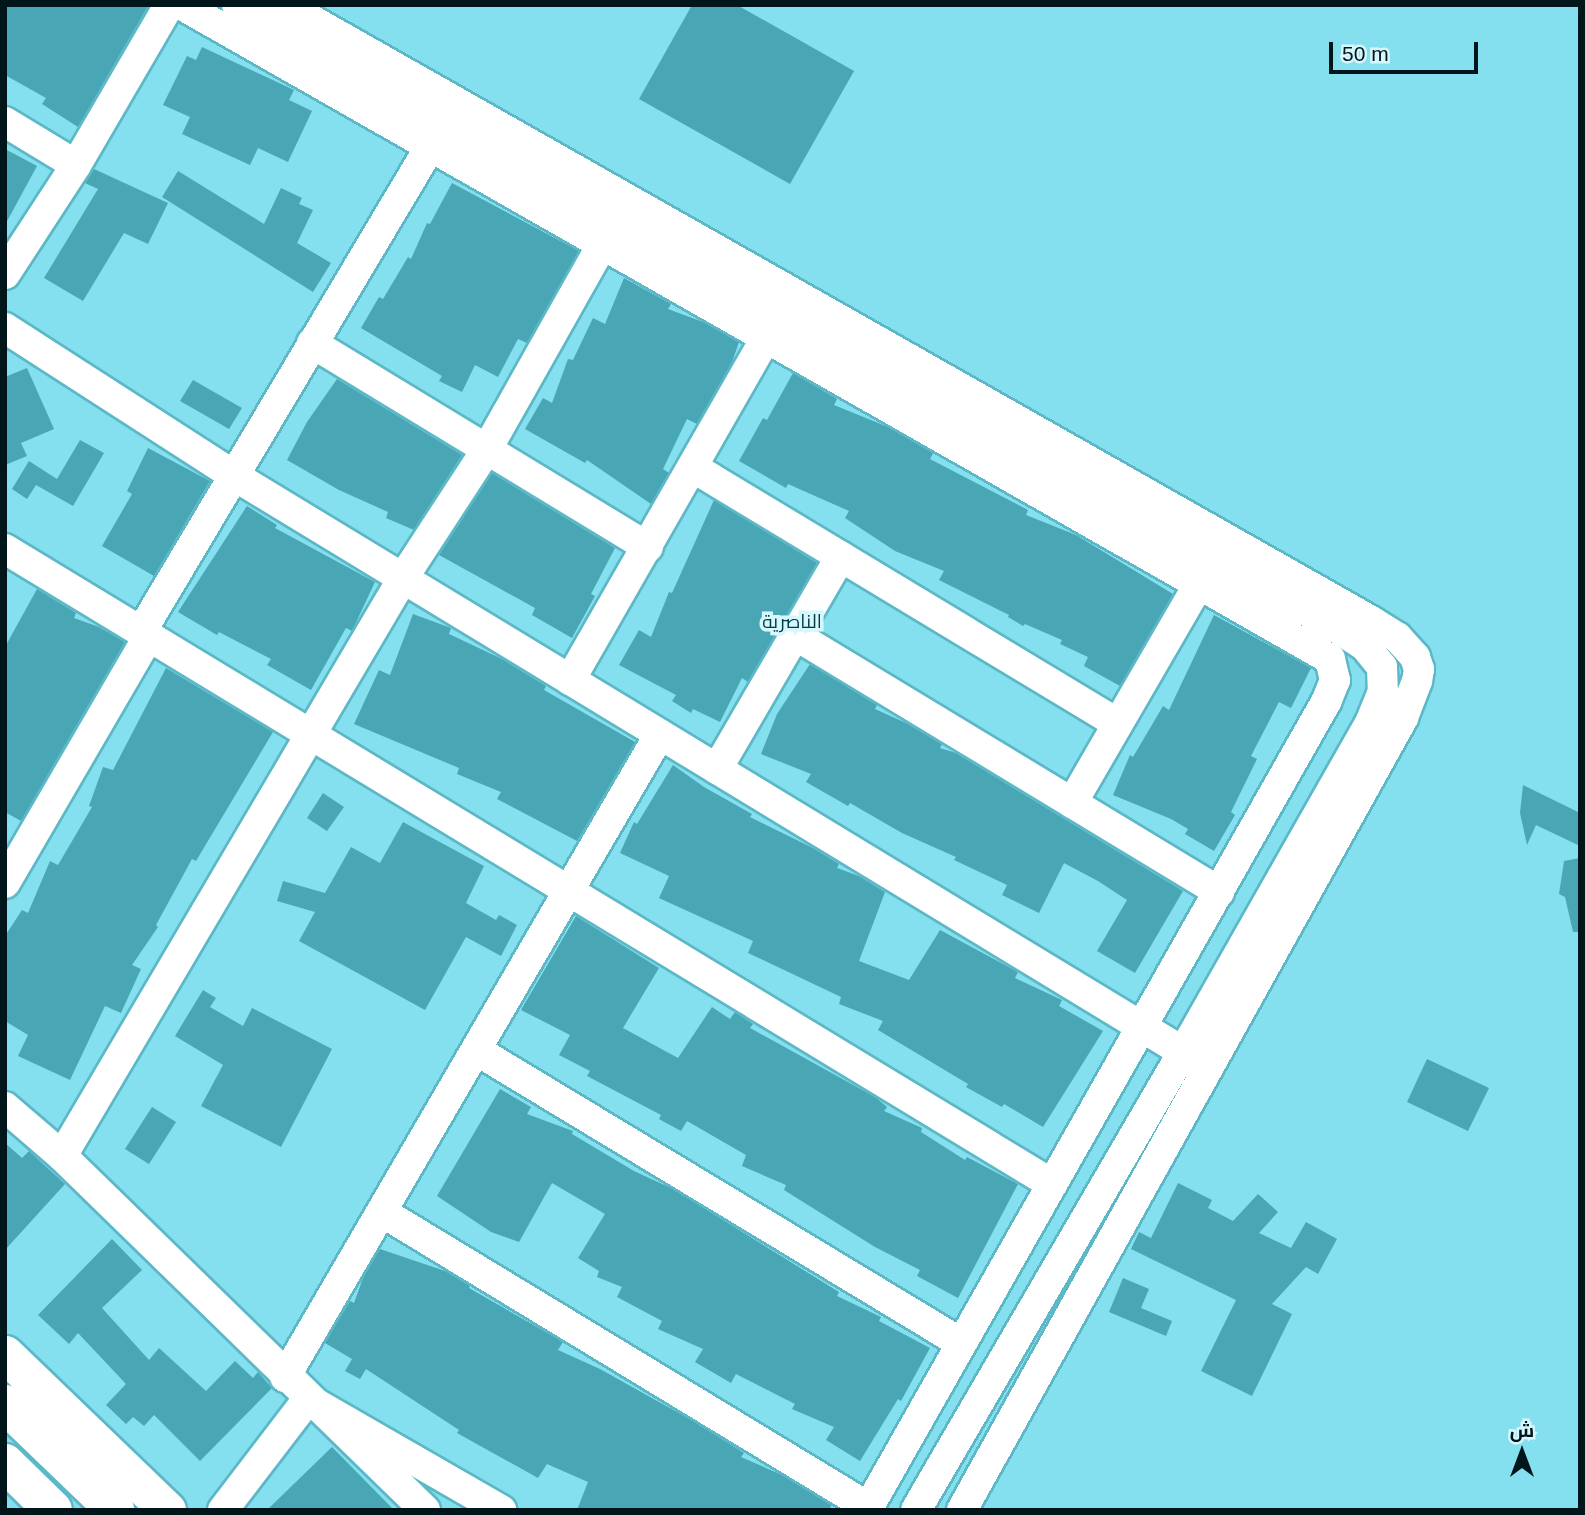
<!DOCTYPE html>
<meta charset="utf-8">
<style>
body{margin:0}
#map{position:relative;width:1585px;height:1515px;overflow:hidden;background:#84dfef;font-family:Helvetica,Cairo,sans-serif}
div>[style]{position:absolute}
.building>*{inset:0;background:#49a6b5}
.roads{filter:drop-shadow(2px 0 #5cb8c7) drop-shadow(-2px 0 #5cb8c7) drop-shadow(0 2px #5cb8c7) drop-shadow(0 -2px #5cb8c7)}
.minor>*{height:30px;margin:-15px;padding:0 15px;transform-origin:15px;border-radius:15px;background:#fff}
.major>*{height:37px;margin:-18.5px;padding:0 18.5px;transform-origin:18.5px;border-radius:18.5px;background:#fff}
.highway>*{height:38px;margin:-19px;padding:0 19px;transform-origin:19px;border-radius:19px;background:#fff}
span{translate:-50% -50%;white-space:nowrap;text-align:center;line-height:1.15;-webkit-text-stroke:7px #d5f7fd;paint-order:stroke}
.neighbourhood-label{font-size:19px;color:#033b42}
.frame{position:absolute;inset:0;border:7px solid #00161b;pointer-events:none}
.north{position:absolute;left:1487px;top:1417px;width:70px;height:70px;-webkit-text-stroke:5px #d5f7fd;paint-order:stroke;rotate:0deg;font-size:19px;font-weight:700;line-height:28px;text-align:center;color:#00161b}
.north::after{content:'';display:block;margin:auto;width:24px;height:32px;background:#00161b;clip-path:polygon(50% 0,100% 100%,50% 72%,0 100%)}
.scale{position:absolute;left:1329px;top:42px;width:149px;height:32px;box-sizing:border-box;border:4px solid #00161b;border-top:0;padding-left:9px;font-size:21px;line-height:24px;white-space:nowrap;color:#00161b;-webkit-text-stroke:5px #d5f7fd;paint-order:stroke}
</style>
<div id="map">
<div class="building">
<div style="clip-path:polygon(5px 5px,146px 5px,148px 6px,78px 127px,42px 104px,46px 98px,5px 75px)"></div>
<div style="clip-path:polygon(692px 5px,737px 5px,854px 71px,790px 184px,639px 99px)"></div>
<div style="clip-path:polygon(202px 47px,294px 90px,289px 100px,312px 111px,288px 162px,258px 148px,250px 165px,182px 134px,190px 117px,163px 105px,187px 56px,196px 60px)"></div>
<div style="clip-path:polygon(5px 149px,37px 166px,5px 225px)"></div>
<div style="clip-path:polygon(94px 169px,168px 203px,148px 244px,124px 233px,83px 301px,44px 278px,98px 189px,85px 183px)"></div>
<div style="clip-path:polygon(178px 171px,264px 224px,281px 188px,302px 198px,299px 204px,313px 210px,297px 243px,331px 263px,313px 292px,162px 197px)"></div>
<div style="clip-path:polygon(452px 183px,579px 251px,527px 343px,518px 339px,498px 377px,475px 365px,462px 392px,439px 381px,442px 376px,361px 328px,379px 297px,383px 299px,408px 257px,411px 259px,427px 223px,430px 224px)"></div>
<div style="clip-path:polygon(624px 278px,671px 304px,668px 309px,703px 322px,739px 342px,731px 365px,697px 424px,687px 419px,663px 469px,669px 473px,651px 504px,587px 460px,585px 463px,525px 429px,543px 398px,552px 403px,568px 359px,573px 360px,593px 318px,605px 324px)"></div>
<div style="clip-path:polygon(27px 368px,54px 429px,21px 443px,27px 456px,5px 465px,5px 377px)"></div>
<div style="clip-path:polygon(793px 373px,837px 399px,834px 405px,888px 427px,933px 453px,930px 459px,1028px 510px,1026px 515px,1076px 535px,1173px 594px,1120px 686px,1084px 666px,1088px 657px,1060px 644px,1062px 640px,1025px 624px,1023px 626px,1008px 617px,1009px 615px,939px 580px,944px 571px,895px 551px,845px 518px,849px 511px,788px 484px,786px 488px,739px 461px,763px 418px,767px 420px)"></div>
<div style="clip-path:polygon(337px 379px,462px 455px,414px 530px,386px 518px,388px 512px,339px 490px,287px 460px,307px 422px)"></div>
<div style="clip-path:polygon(193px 380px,242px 408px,229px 429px,180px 401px)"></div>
<div style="clip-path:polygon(80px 440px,104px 453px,73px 506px,36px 485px,27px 499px,12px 489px,29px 461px,57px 479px)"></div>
<div style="clip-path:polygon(148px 448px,210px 481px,154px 576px,102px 546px,132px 494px,127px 491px)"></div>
<div style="clip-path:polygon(492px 473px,615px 548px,591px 594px,595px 596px,572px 638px,532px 615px,535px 608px,439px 555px)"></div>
<div style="clip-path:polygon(714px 500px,817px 563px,748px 682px,742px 678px,720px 722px,693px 709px,691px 713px,672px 701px,676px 695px,619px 665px,639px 630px,651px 637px,669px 592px,672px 593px)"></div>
<div style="clip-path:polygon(247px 506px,277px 525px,275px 528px,375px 582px,352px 631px,346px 628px,311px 690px,267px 665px,271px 659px,219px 632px,217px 635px,178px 612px)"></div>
<div style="clip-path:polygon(37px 589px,76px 613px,74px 618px,99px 627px,125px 642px,21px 821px,5px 812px,5px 647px)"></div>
<div style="clip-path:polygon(413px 614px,451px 628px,449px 634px,502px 659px,546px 686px,544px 690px,635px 742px,577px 841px,497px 799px,501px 792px,457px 774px,459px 768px,354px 724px,379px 670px,390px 675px)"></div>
<div style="clip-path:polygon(1214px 615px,1311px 668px,1291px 708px,1279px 702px,1251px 756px,1257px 759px,1231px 812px,1235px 815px,1214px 851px,1185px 834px,1188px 829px,1171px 819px,1113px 795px,1130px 755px,1133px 757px,1163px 706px,1169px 710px)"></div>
<div style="clip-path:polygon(810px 664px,877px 705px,875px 709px,906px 723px,942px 744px,940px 748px,956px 753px,1183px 891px,1135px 973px,1097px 951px,1127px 900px,1098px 881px,1064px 863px,1039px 913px,1002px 895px,1007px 885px,954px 860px,956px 857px,902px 833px,850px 803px,848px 806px,806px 782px,811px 774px,761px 754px,777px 714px)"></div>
<div style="clip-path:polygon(166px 668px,273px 732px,196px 861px,192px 859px,156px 925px,158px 927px,132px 965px,141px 969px,121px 1013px,105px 1006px,70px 1080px,18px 1056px,28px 1035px,5px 1021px,5px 936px,22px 910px,28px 913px,50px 861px,58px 865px,92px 807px,89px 806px,103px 767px,113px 770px)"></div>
<div style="clip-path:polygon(673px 765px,704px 787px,752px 814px,750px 817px,813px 848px,839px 864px,837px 868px,859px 876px,885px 892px,859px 961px,909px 980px,940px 930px,1018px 972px,1015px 978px,1062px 1000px,1059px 1006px,1103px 1031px,1043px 1127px,1004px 1104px,1002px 1107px,966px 1087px,968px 1084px,878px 1030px,883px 1021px,839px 1004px,841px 997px,748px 953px,753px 941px,659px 898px,669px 876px,620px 853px,634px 822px,637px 824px)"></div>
<div style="clip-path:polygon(1523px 785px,1580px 813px,1580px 846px,1536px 825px,1527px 845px,1520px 813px)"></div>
<div style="clip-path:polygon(323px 793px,344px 807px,327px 831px,307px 818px)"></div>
<div style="clip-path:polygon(403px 822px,484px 866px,466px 903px,496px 920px,499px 915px,517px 925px,501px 956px,466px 937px,425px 1010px,299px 941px,315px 912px,277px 901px,283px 881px,325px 893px,351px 847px,380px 863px)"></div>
<div style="clip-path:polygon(1580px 858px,1580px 932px,1573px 932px,1565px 897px,1559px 894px,1564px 861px)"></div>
<div style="clip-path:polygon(576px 916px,659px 968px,623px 1028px,678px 1058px,712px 1007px,730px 1019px,735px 1012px,753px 1024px,750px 1028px,875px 1097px,887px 1107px,884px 1111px,922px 1128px,921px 1132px,965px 1160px,967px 1157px,1018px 1184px,958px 1298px,917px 1276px,920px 1270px,875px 1247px,784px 1190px,786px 1185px,742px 1166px,746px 1155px,687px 1121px,681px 1131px,659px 1119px,661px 1115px,587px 1076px,590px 1071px,559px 1055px,570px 1035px,521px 1010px)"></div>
<div style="clip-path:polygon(203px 990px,216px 998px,210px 1007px,243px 1026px,252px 1008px,332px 1049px,281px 1147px,201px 1106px,223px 1065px,175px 1036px)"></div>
<div style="clip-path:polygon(1427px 1059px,1489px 1088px,1468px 1131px,1407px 1102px)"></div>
<div style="clip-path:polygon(500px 1089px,531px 1107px,527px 1114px,573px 1131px,572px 1134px,634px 1171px,673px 1189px,839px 1292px,837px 1296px,881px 1317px,879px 1321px,930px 1348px,901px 1401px,898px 1399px,860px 1461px,826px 1440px,834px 1427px,792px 1409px,795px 1404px,736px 1374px,731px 1383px,695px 1362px,703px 1349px,658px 1329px,662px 1321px,617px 1297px,622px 1287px,597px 1277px,599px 1271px,578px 1258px,605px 1214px,552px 1183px,519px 1242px,491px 1232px,437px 1196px)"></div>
<div style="clip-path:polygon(152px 1107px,176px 1122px,149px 1164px,125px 1149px)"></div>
<div style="clip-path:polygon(5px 1143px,22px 1158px,29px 1151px,65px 1184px,5px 1250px)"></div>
<div style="clip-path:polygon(1178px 1183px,1212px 1200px,1208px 1208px,1233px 1221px,1258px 1194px,1278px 1212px,1259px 1233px,1291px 1248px,1306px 1222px,1337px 1239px,1318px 1274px,1306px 1267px,1272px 1304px,1292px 1314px,1252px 1396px,1201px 1371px,1236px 1300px,1131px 1249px,1139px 1232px,1151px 1238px)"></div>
<div style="clip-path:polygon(112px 1239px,142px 1270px,102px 1308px,149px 1360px,159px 1348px,206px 1391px,235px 1361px,253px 1378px,258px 1372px,272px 1388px,200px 1461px,154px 1415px,144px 1426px,133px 1417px,126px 1424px,106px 1405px,126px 1384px,78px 1333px,69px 1344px,38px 1315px)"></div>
<div style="clip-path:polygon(380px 1249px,445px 1271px,470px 1286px,469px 1288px,563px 1342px,558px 1350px,600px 1369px,693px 1421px,744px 1453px,741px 1457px,782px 1475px,831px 1505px,830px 1510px,577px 1510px,588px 1482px,547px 1464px,538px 1478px,457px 1433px,459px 1430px,366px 1369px,360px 1379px,345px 1371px,352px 1359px,325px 1343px,350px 1301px,354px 1303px,363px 1278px)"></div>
<div style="clip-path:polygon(1123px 1278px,1149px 1289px,1141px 1308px,1172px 1321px,1166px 1336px,1109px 1312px)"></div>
<div style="clip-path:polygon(332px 1447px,394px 1510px,267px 1510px)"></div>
</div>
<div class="roads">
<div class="minor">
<div style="left:182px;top:5px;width:1321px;rotate:29.67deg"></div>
<div style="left:1330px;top:659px;width:22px;rotate:77deg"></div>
<div style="left:1335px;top:680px;width:24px;rotate:112deg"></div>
<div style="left:1326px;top:702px;width:929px;rotate:119.6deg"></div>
<div style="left:237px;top:5px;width:1274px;rotate:29.54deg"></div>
<div style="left:1345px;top:633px;width:24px;rotate:33deg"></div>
<div style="left:1365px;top:646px;width:27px;rotate:51deg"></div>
<div style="left:1382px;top:667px;width:24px;rotate:88deg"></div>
<div style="left:1383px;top:691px;width:35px;rotate:112deg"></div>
<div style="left:1370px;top:723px;width:378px;rotate:119.6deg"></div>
<div style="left:1183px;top:1052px;width:530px;rotate:120.24deg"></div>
<div style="left:285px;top:5px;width:1249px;rotate:29.56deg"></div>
<div style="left:1371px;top:621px;width:31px;rotate:32deg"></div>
<div style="left:1397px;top:637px;width:27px;rotate:48deg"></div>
<div style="left:1415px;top:657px;width:13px;rotate:72deg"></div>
<div style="left:1419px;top:669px;width:12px;rotate:99deg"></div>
<div style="left:1417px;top:681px;width:40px;rotate:111deg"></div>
<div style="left:1403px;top:718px;width:907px;rotate:119.11deg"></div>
<div style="left:5px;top:122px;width:83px;rotate:31.2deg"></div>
<div style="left:5px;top:274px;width:130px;rotate:-56.9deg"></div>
<div style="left:76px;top:165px;width:185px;rotate:-59.8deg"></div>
<div style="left:5px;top:328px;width:271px;rotate:32.8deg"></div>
<div style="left:233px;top:475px;width:1111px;rotate:31.27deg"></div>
<div style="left:312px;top:343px;width:393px;rotate:31.3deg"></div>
<div style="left:694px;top:468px;width:495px;rotate:31.1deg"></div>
<div style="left:5px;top:549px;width:1225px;rotate:31.24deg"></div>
<div style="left:141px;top:632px;width:565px;rotate:-59.21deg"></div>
<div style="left:795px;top:635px;width:496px;rotate:31.2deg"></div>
<div style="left:570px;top:680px;width:394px;rotate:-60.2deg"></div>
<div style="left:717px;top:769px;width:246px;rotate:-59.8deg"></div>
<div style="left:1072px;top:803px;width:253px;rotate:-59.9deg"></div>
<div style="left:5px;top:883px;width:286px;rotate:-59.8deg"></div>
<div style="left:476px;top:1050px;width:567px;rotate:31.14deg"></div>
<div style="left:5px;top:1107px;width:75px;rotate:40.7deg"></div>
<div style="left:62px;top:1156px;width:507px;rotate:44.28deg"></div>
<div style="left:62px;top:1156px;width:671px;rotate:-59.46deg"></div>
<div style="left:403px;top:578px;width:154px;rotate:-56.9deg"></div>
<div style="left:487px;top:449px;width:234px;rotate:-60.6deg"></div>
<div style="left:382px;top:1212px;width:569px;rotate:31.26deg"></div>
<div style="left:285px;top:1377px;width:744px;rotate:-59.75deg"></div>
<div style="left:223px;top:1510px;width:140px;rotate:-52.6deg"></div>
<div style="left:308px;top:1399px;width:223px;rotate:29.9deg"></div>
</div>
<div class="major">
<div style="left:5px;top:1354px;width:225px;rotate:43.9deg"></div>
</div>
<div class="highway">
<div style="left:5px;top:1404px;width:153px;rotate:43.9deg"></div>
<div style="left:5px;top:1463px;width:67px;rotate:44.4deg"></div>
</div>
</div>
<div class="neighbourhood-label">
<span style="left:792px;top:622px">الناصرية</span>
</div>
<div class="frame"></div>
<div class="north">ش</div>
<div class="scale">50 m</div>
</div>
